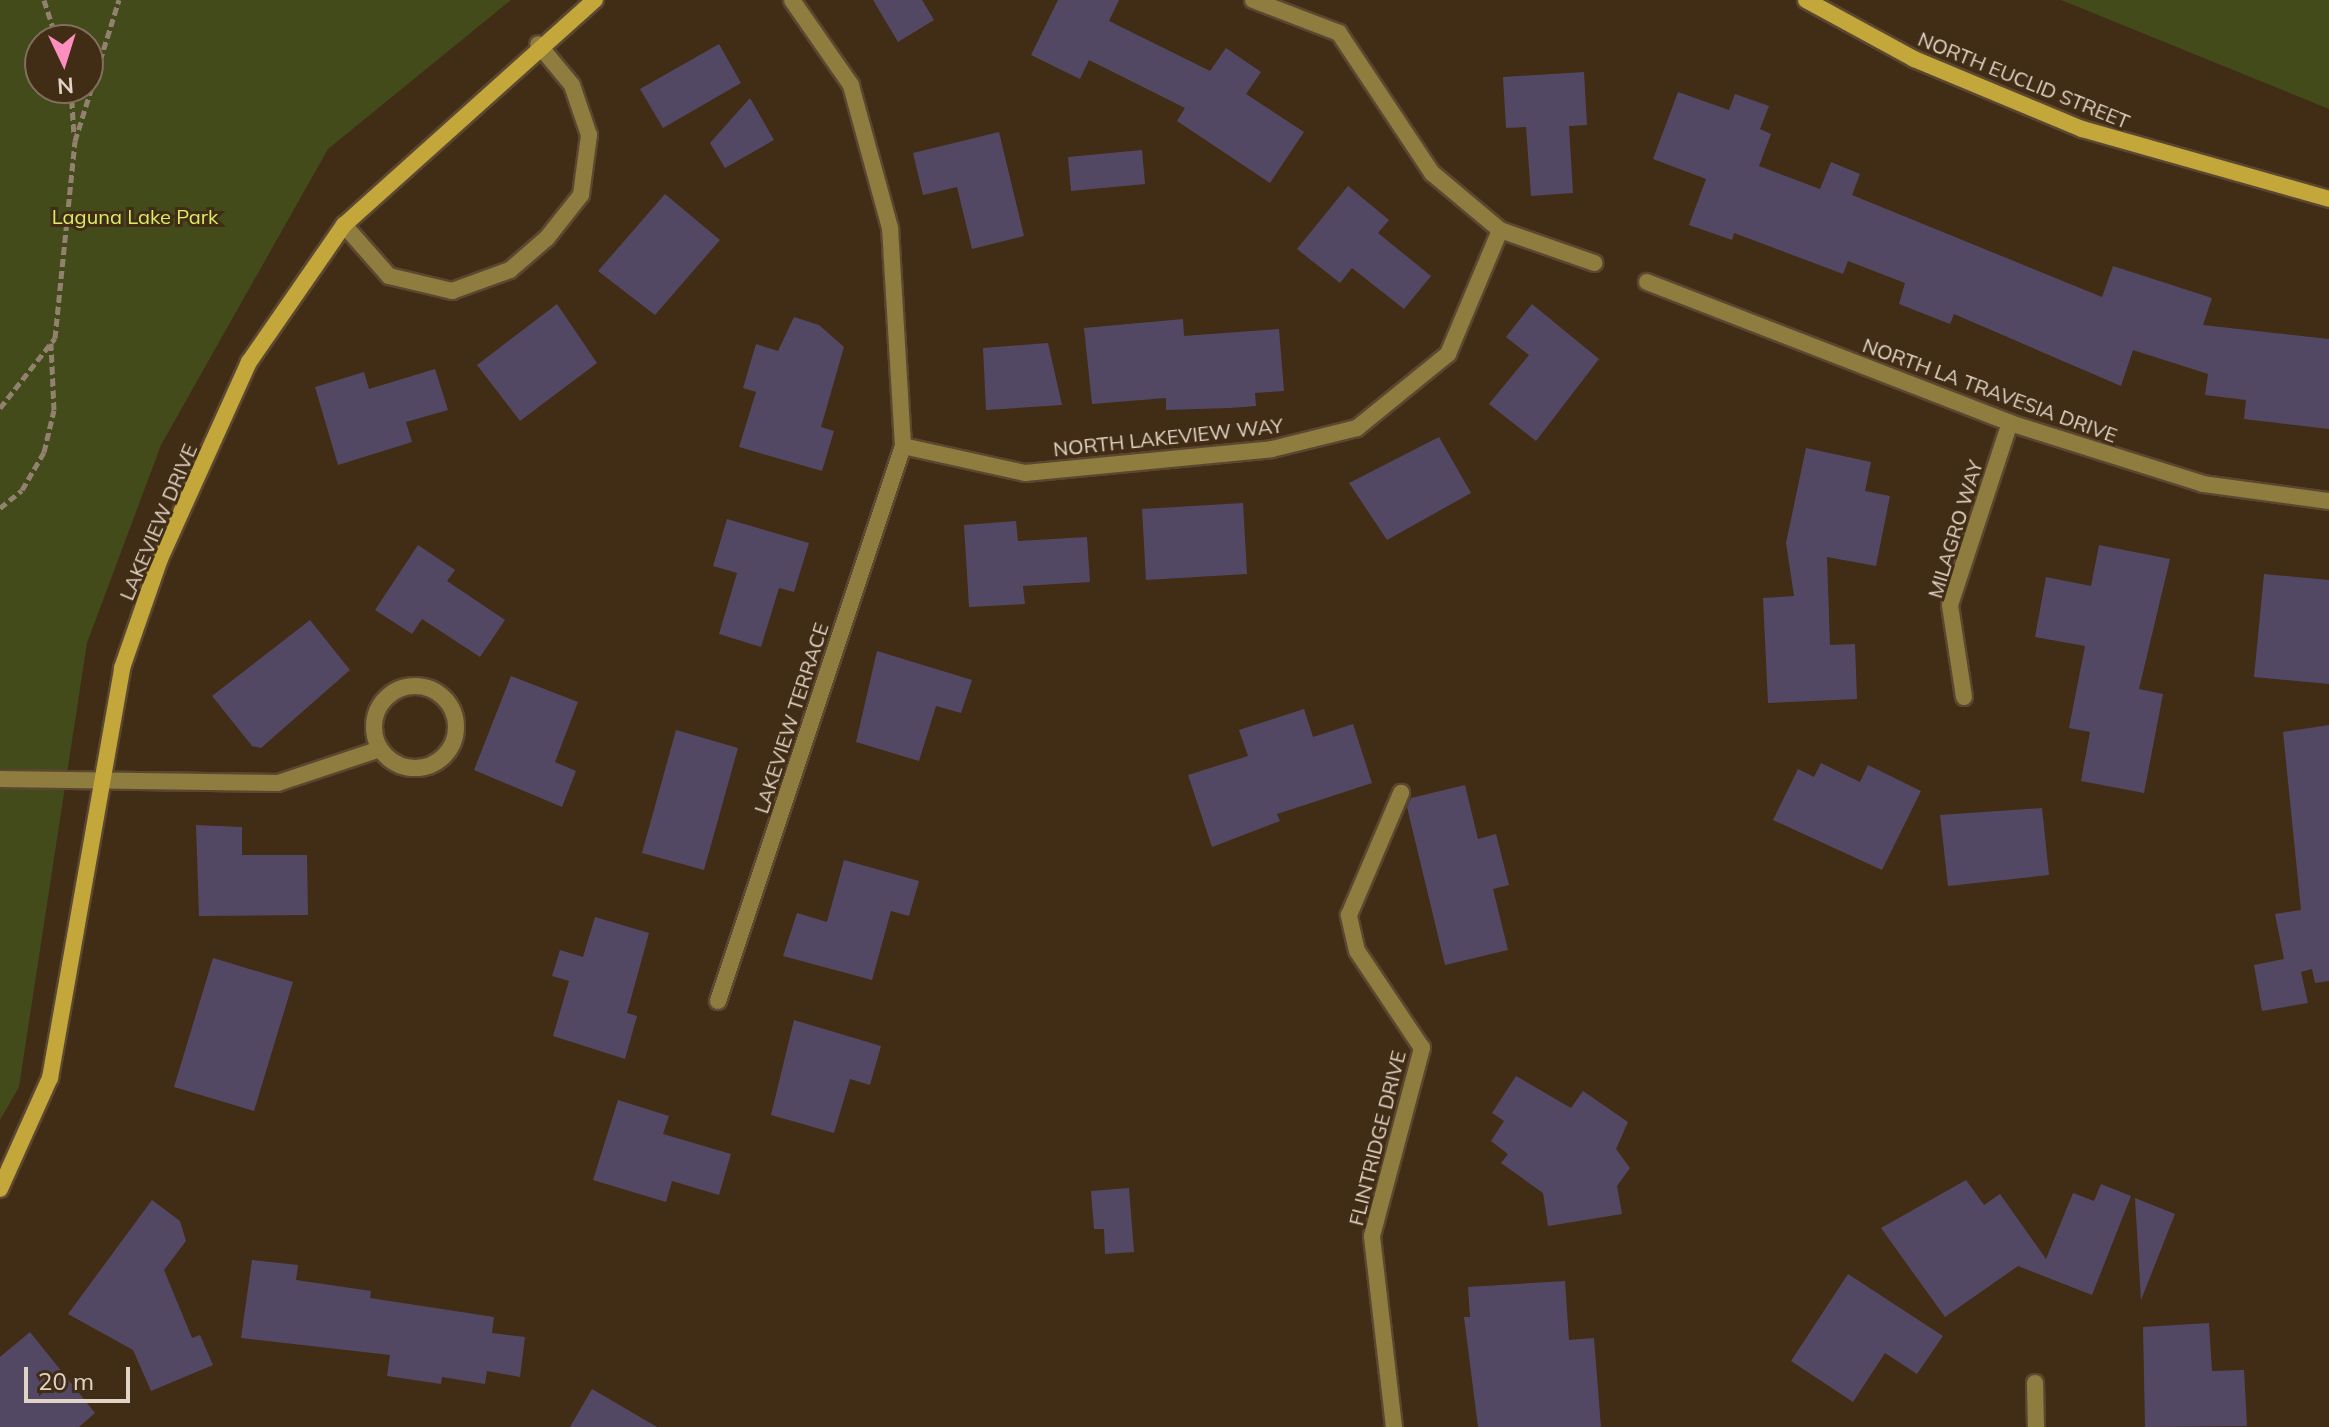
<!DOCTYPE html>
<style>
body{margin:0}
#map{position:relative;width:2329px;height:1427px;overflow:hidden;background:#412c15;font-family:Mulish,sans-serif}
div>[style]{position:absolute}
.green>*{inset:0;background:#444b1b}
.building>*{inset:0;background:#534864}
.path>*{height:5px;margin-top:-2.5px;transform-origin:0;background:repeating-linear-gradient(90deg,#92816e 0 8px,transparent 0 12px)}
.roads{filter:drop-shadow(2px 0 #5b4731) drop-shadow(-2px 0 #5b4731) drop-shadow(0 2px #5b4731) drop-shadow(0 -2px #5b4731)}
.street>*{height:16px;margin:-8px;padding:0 8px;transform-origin:8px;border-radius:8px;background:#8e7d3e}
.street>.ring{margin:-8px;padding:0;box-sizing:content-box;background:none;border:16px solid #8e7d3e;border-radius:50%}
.secondary>*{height:16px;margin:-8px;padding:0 8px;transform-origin:8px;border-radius:8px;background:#c3a73a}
span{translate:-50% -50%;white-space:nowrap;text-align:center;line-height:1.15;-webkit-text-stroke:6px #412c15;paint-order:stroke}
.street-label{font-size:20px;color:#e1d4c6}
.park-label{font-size:20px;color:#dbed66}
.north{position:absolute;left:24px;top:24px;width:80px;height:80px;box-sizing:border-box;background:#412c15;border:2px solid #816f5c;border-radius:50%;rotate:176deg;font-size:22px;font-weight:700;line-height:32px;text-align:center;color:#e1d4c6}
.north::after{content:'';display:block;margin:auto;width:28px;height:36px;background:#fe8ebd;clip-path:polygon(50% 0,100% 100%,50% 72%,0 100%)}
.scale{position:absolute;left:24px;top:1367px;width:106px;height:36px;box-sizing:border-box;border:4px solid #e1d4c6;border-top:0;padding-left:10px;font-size:24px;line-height:28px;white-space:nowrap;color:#e1d4c6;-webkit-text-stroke:6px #412c15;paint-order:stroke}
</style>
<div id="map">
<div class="green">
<div style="clip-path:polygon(evenodd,0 0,511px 0,328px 149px,161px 445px,87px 643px,19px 1087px,0 1120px,0 0,40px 40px,88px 40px,88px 88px,40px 88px,40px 40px)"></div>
<div style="clip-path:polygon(2061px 0,2329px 0,2329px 109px)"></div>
</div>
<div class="building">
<div style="clip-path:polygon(873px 0,922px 0,934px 20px,898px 42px)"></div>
<div style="clip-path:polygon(1058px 0,1119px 0,1109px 21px,1210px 71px,1226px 48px,1261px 72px,1246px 94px,1304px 132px,1270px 183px,1177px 121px,1185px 108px,1089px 60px,1080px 79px,1031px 55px)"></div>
<div style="clip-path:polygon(719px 44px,741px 83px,663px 128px,640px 89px)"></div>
<div style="clip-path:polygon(1584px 72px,1587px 125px,1569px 126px,1573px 193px,1531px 196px,1526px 127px,1506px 128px,1503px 77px)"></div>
<div style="clip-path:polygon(1678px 92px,1729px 110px,1735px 94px,1769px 106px,1760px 129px,1771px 134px,1759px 166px,1820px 189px,1831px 162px,1860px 174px,1852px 195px,2102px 297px,2113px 266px,2212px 298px,2203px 325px,2329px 339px,2329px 429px,2244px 419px,2246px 400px,2205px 395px,2208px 374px,2133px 350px,2121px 386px,1954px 314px,1950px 324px,1899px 304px,1905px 283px,1848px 261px,1843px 274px,1734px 233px,1732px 240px,1689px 225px,1706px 179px,1653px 159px)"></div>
<div style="clip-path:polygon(750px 98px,774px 140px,725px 168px,710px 143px)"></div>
<div style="clip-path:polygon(999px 132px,1024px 236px,972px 249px,957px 187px,923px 195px,913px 153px)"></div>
<div style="clip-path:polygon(1142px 150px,1145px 184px,1071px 191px,1068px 157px)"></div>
<div style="clip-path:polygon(1348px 186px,1389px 220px,1378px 233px,1431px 276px,1404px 309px,1352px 268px,1340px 283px,1297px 249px)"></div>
<div style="clip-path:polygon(665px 194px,720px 240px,655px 315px,598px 271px)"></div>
<div style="clip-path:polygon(557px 304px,597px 363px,520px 421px,477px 365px)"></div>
<div style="clip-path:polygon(1532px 304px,1599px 359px,1536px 441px,1489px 404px,1529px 355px,1506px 337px)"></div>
<div style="clip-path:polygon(794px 317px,819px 325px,844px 347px,821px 427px,834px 431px,822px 471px,739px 447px,756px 392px,743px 388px,756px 344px,778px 351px)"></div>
<div style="clip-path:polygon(1183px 319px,1184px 336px,1279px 329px,1284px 391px,1255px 393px,1256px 406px,1229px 408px,1166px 410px,1166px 398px,1092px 404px,1084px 328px)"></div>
<div style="clip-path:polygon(1048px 343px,1062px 405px,986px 410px,983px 348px)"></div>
<div style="clip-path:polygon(435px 369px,448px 410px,406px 422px,412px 442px,338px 465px,315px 387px,364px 372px,369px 389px)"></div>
<div style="clip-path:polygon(1439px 437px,1471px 493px,1387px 540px,1349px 483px)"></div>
<div style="clip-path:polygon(1806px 448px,1871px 462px,1865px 491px,1890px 496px,1876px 566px,1827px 557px,1830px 645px,1855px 644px,1857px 699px,1768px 703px,1763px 598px,1794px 596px,1786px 543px)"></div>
<div style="clip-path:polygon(1243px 503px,1247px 574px,1146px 580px,1142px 509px)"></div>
<div style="clip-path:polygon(727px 519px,809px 543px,794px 592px,779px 588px,761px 647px,719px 634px,737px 573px,713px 566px)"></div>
<div style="clip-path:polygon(1016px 521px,1018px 541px,1087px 537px,1090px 582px,1023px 586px,1025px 604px,969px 607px,964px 525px)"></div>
<div style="clip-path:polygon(418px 545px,455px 570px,447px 581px,505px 620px,480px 657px,422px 619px,412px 634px,375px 610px)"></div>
<div style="clip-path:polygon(2099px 545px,2170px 559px,2139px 689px,2163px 694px,2144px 793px,2081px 781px,2090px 732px,2069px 728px,2085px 646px,2035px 637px,2046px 577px,2091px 586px)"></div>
<div style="clip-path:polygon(2264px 574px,2329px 580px,2329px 684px,2254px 677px)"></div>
<div style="clip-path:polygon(310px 620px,350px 670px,261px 748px,252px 746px,212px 696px)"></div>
<div style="clip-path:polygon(877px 651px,972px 680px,961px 713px,936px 706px,919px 761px,856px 742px)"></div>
<div style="clip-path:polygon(511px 676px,578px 702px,555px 762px,576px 771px,562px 807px,474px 770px)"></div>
<div style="clip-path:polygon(1304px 709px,1313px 737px,1353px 724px,1372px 783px,1277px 814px,1280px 821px,1212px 847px,1188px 775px,1248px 756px,1239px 730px)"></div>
<div style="clip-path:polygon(2329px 725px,2329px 981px,2315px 983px,2312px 969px,2301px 972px,2308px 1003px,2262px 1011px,2254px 965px,2284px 959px,2275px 914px,2301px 910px,2283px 732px)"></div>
<div style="clip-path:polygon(676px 730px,738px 748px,704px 870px,642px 853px)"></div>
<div style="clip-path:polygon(1821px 763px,1860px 782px,1868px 765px,1921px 791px,1882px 870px,1773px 820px,1798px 769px,1814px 777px)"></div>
<div style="clip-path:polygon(1465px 785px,1478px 839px,1496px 834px,1509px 885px,1493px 889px,1508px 950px,1445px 965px,1407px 807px,1411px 798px)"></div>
<div style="clip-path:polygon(2042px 808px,2049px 875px,1948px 886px,1940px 815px)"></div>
<div style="clip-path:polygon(196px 825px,242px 827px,242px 855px,307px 855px,308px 915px,199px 916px)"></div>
<div style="clip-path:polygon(844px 860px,919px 881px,909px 916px,891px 911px,872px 980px,783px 956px,797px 913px,827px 922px)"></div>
<div style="clip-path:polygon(595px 917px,649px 933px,627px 1013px,637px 1016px,625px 1059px,553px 1036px,569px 981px,552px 976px,560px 950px,583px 957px)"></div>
<div style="clip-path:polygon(213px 958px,293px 982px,254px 1111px,174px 1087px)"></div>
<div style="clip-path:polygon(794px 1020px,881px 1046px,870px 1085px,850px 1079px,834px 1133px,771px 1115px)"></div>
<div style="clip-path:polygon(1516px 1076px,1571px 1108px,1583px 1091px,1628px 1122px,1616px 1149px,1630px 1168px,1617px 1186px,1622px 1214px,1548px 1226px,1543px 1193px,1501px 1163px,1508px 1154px,1491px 1141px,1504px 1121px,1492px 1113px)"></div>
<div style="clip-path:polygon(618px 1100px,669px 1116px,663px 1134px,731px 1154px,719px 1195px,672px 1181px,666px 1202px,593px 1180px)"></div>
<div style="clip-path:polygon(1966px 1180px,1984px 1205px,2000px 1194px,2046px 1259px,2073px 1193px,2094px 1201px,2101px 1184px,2131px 1196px,2092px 1295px,2018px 1266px,1945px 1317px,1881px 1228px)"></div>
<div style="clip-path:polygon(1129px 1188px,1134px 1252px,1105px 1254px,1104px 1229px,1094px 1229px,1091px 1191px)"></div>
<div style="clip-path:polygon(2135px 1198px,2175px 1214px,2141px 1300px)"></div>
<div style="clip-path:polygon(152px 1200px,180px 1221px,186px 1241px,164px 1270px,192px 1338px,200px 1335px,213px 1365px,151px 1391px,133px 1350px,68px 1314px)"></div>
<div style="clip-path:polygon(252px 1260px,298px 1265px,296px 1280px,371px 1291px,370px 1298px,494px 1317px,492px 1333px,525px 1337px,520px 1377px,487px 1371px,485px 1384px,442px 1377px,441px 1384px,387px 1376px,390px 1355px,241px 1338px)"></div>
<div style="clip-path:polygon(1848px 1274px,1943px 1336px,1917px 1374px,1885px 1353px,1853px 1402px,1791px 1361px)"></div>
<div style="clip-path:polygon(1565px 1281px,1569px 1340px,1594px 1338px,1601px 1427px,1478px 1427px,1464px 1317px,1470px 1317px,1468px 1287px)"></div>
<div style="clip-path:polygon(2209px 1323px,2212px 1371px,2244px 1370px,2247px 1426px,2145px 1427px,2143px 1327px)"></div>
<div style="clip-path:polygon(30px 1332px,95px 1413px,79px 1427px,0 1427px,0 1357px)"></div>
<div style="clip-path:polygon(592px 1389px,657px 1427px,570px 1427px)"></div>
</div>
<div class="path">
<div style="left:44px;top:0;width:42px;rotate:72deg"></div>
<div style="left:71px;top:88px;width:48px;rotate:86.4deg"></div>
<div style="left:0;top:408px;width:89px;rotate:-51.8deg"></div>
<div style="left:55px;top:338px;width:198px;rotate:-84.2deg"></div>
<div style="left:75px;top:141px;width:148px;rotate:-72.7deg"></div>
<div style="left:0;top:508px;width:28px;rotate:-39deg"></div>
<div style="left:22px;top:490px;width:44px;rotate:-59.9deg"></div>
<div style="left:44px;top:452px;width:43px;rotate:-76.6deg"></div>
<div style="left:54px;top:410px;width:67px;rotate:-92.6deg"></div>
</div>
<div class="roads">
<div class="street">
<div style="left:1253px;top:0;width:92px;rotate:21deg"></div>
<div style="left:1339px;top:33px;width:168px;rotate:56.4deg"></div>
<div style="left:1432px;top:173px;width:89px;rotate:40deg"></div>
<div style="left:1500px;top:230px;width:100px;rotate:19.3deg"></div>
<div style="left:344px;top:225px;width:68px;rotate:48.6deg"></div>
<div style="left:389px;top:276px;width:65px;rotate:13.4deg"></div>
<div style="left:452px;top:291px;width:62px;rotate:-19.9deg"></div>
<div style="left:510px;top:270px;width:49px;rotate:-40.9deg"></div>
<div style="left:547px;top:238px;width:55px;rotate:-51.7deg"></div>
<div style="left:581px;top:195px;width:61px;rotate:-82.4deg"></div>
<div style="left:589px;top:135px;width:53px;rotate:-108.8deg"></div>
<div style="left:572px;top:85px;width:53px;rotate:-129.7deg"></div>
<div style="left:1647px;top:282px;width:389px;rotate:21.2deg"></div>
<div style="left:2010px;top:423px;width:202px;rotate:17.5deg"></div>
<div style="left:2203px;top:484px;width:127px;rotate:7.7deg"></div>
<div style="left:903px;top:446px;width:125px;rotate:12.5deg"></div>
<div style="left:1025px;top:473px;width:248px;rotate:-5.5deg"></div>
<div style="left:1272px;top:449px;width:88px;rotate:-13.9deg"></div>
<div style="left:1357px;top:428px;width:117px;rotate:-39.1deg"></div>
<div style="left:1448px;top:354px;width:134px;rotate:-67.2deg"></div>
<div class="ring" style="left:374px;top:686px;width:66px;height:66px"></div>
<div style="left:1964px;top:697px;width:93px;rotate:-98.7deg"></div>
<div style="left:1950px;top:605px;width:192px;rotate:-71.8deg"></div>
<div style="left:0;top:779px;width:278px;rotate:0.8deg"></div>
<div style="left:278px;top:783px;width:108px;rotate:-18.4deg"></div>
<div style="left:718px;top:1001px;width:585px;rotate:-71.57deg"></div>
<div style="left:903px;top:446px;width:218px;rotate:-93.4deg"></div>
<div style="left:890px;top:228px;width:148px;rotate:-105.3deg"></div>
<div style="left:851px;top:85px;width:103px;rotate:-124.8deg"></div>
<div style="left:2035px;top:1383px;width:44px;rotate:88.7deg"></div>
<div style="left:1394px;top:1427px;width:192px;rotate:-96.6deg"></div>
<div style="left:1372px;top:1236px;width:195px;rotate:-75.1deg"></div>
<div style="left:1422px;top:1048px;width:117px;rotate:-123.8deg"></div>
<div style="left:1357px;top:951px;width:37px;rotate:-103deg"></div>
<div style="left:1349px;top:915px;width:133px;rotate:-66.9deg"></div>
</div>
<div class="secondary">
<div style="left:1806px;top:0;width:123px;rotate:28.6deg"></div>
<div style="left:1914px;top:59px;width:182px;rotate:22.6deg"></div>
<div style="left:2082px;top:129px;width:257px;rotate:15.8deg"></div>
<div style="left:0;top:1189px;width:122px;rotate:-65.8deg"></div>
<div style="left:50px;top:1078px;width:416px;rotate:-80deg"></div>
<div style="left:122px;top:668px;width:115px;rotate:-70.8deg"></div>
<div style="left:160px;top:559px;width:216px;rotate:-65.7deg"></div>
<div style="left:249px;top:362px;width:167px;rotate:-55.3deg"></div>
<div style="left:344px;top:225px;width:337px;rotate:-41.9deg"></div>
</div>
</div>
<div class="street-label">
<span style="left:2024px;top:80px;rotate:22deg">NORTH EUCLID STREET</span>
<span style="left:1990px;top:390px;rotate:20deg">NORTH LA TRAVESIA DRIVE</span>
<span style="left:1168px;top:437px;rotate:-6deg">NORTH LAKEVIEW WAY</span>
<span style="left:158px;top:522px;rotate:-67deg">LAKEVIEW DRIVE</span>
<span style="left:1955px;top:529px;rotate:-73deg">MILAGRO WAY</span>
<span style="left:791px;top:718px;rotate:-72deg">LAKEVIEW TERRACE</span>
<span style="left:1377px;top:1138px;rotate:-76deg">FLINTRIDGE DRIVE</span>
</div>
<div class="park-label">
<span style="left:135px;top:216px">Laguna Lake Park</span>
</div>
<div class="north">N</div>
<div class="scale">20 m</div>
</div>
